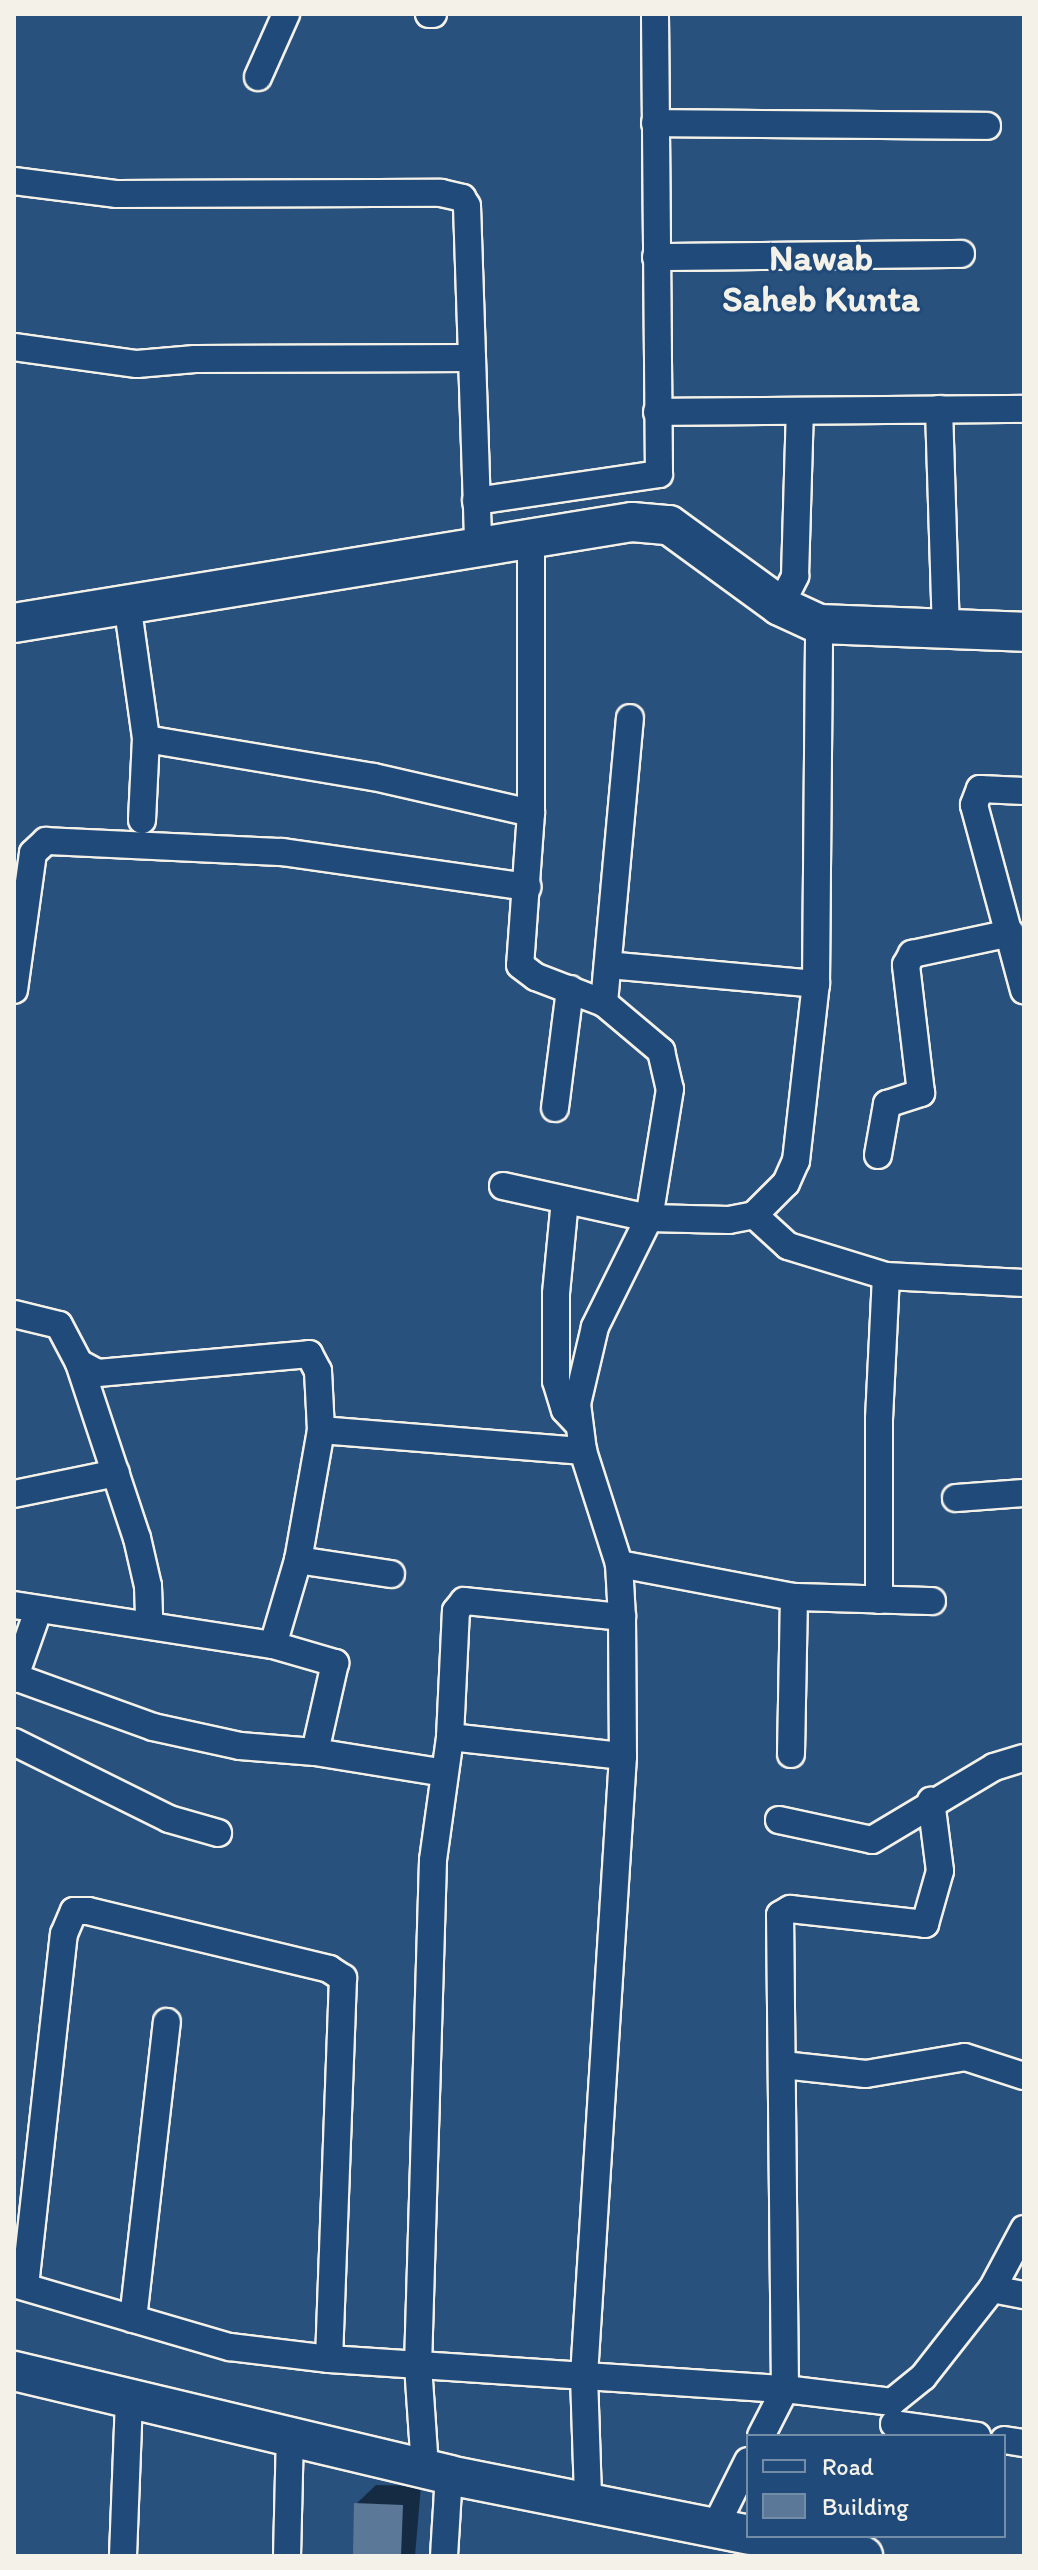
<!DOCTYPE html>
<style>
body{margin:0}
#map{position:relative;width:1038px;height:2570px;overflow:hidden;background:#28517e;font-family:Itim,sans-serif}
div>[style]{position:absolute}
.shadow>*{inset:0;background:#0007}
.building>*{inset:0;background:#5b7899}
.roads{filter:drop-shadow(2px 0 #f4f1e8) drop-shadow(-2px 0 #f4f1e8) drop-shadow(0 2px #f4f1e8) drop-shadow(0 -2px #f4f1e8)}
.street>*{height:26px;margin:-13px;padding:0 13px;transform-origin:13px;border-radius:13px;background:#1f4a7a}
.secondary>*{height:38px;margin:-19px;padding:0 19px;transform-origin:19px;border-radius:19px;background:#1f4a7a}
span{translate:-50% -50%;white-space:nowrap;text-align:center;line-height:1.15;-webkit-text-stroke:6px #1f4a7a;paint-order:stroke}
.district-label{font-size:36px;color:#f4f1e8;font-weight:700}
.frame{position:absolute;inset:0;border:16px solid #f4f1e8;pointer-events:none}
.legend{position:absolute;left:746px;top:2434px;width:260px;height:104px;box-sizing:border-box;background:#1f4a7a;border:2px solid #748da6;margin:0;padding:10px 14px;list-style:none;font-size:24px;color:#f4f1e8}
.legend li{display:flex;align-items:center;gap:16px;height:40px}
.legend b{width:40px;border:2px solid #748da6}
</style>
<div id="map">
<div class="shadow">
<div style="clip-path:polygon(376px 2485px,421px 2486px,415px 2556px,355px 2556px,356px 2504px)"></div>
</div>
<div class="building">
<div style="clip-path:polygon(354px 2503px,403px 2505px,401px 2556px,353px 2556px)"></div>
</div>
<div class="roads">
<div class="street">
<div style="left:429px;top:14px;width:4px"></div>
<div style="left:258px;top:77px;width:69px;rotate:-66deg"></div>
<div style="left:655px;top:123px;width:332px;rotate:0.5deg"></div>
<div style="left:14px;top:181px;width:104px;rotate:7.2deg"></div>
<div style="left:117px;top:194px;width:324px;rotate:-0.2deg"></div>
<div style="left:441px;top:193px;width:22px;rotate:13deg"></div>
<div style="left:462px;top:198px;width:9px;rotate:58deg"></div>
<div style="left:467px;top:206px;width:339px;rotate:88.1deg"></div>
<div style="left:656px;top:257px;width:305px;rotate:-0.6deg"></div>
<div style="left:14px;top:347px;width:124px;rotate:7.9deg"></div>
<div style="left:137px;top:364px;width:58px;rotate:-4.9deg"></div>
<div style="left:195px;top:359px;width:277px;rotate:-0.2deg"></div>
<div style="left:939px;top:409px;width:220px;rotate:88.2deg"></div>
<div style="left:657px;top:412px;width:367px;rotate:-0.5deg"></div>
<div style="left:476px;top:501px;width:185px;rotate:-8.4deg"></div>
<div style="left:659px;top:474px;width:460px;rotate:-90.5deg"></div>
<div style="left:531px;top:537px;width:276px;rotate:90deg"></div>
<div style="left:531px;top:813px;width:152px;rotate:94.1deg"></div>
<div style="left:520px;top:965px;width:20px;rotate:37deg"></div>
<div style="left:536px;top:977px;width:73px;rotate:20.9deg"></div>
<div style="left:604px;top:1003px;width:75px;rotate:40.1deg"></div>
<div style="left:661px;top:1051px;width:39px;rotate:77deg"></div>
<div style="left:670px;top:1089px;width:131px;rotate:99.2deg"></div>
<div style="left:649px;top:1218px;width:122px;rotate:116.4deg"></div>
<div style="left:595px;top:1327px;width:79px;rotate:103.2deg"></div>
<div style="left:577px;top:1404px;width:47px;rotate:82.7deg"></div>
<div style="left:583px;top:1451px;width:119px;rotate:72.3deg"></div>
<div style="left:619px;top:1564px;width:53px;rotate:86.8deg"></div>
<div style="left:622px;top:1617px;width:139px;rotate:89.6deg"></div>
<div style="left:623px;top:1756px;width:621px;rotate:93.6deg"></div>
<div style="left:584px;top:2376px;width:123px;rotate:88.1deg"></div>
<div style="left:127px;top:603px;width:137px;rotate:82deg"></div>
<div style="left:146px;top:739px;width:231px;rotate:9.5deg"></div>
<div style="left:374px;top:777px;width:161px;rotate:12.9deg"></div>
<div style="left:780px;top:606px;width:34px;rotate:-63deg"></div>
<div style="left:795px;top:576px;width:165px;rotate:-88.3deg"></div>
<div style="left:1024px;top:791px;width:44px;rotate:-177.4deg"></div>
<div style="left:980px;top:789px;width:17px;rotate:111deg"></div>
<div style="left:974px;top:805px;width:192px;rotate:74.9deg"></div>
<div style="left:142px;top:820px;width:81px;rotate:-87.2deg"></div>
<div style="left:608px;top:965px;width:209px;rotate:5.2deg"></div>
<div style="left:14px;top:990px;width:138px;rotate:-82.1deg"></div>
<div style="left:33px;top:853px;width:18px;rotate:-43deg"></div>
<div style="left:46px;top:841px;width:236px;rotate:2.7deg"></div>
<div style="left:282px;top:852px;width:248px;rotate:8.1deg"></div>
<div style="left:604px;top:1003px;width:286px;rotate:-84.8deg"></div>
<div style="left:555px;top:1108px;width:120px;rotate:-82.8deg"></div>
<div style="left:878px;top:1155px;width:52px;rotate:-80deg"></div>
<div style="left:887px;top:1104px;width:36px;rotate:-18deg"></div>
<div style="left:921px;top:1093px;width:129px;rotate:-96.7deg"></div>
<div style="left:906px;top:965px;width:13px;rotate:-61deg"></div>
<div style="left:912px;top:954px;width:101px;rotate:-12deg"></div>
<div style="left:503px;top:1186px;width:149px;rotate:12.4deg"></div>
<div style="left:649px;top:1218px;width:80px;rotate:1.4deg"></div>
<div style="left:729px;top:1220px;width:25px;rotate:-11deg"></div>
<div style="left:754px;top:1215px;width:45px;rotate:-45deg"></div>
<div style="left:786px;top:1183px;width:24px;rotate:-66deg"></div>
<div style="left:796px;top:1161px;width:178px;rotate:-83.6deg"></div>
<div style="left:816px;top:984px;width:360px;rotate:-89.5deg"></div>
<div style="left:565px;top:1200px;width:94px;rotate:95.5deg"></div>
<div style="left:556px;top:1294px;width:87px;rotate:90deg"></div>
<div style="left:556px;top:1381px;width:30px;rotate:73deg"></div>
<div style="left:565px;top:1410px;width:16px;rotate:47deg"></div>
<div style="left:754px;top:1215px;width:46px;rotate:42.4deg"></div>
<div style="left:788px;top:1246px;width:102px;rotate:17deg"></div>
<div style="left:886px;top:1276px;width:138px;rotate:2.9deg"></div>
<div style="left:14px;top:1314px;width:46px;rotate:13.7deg"></div>
<div style="left:59px;top:1325px;width:43px;rotate:62.2deg"></div>
<div style="left:79px;top:1363px;width:21px;rotate:28deg"></div>
<div style="left:98px;top:1373px;width:212px;rotate:-5.1deg"></div>
<div style="left:309px;top:1354px;width:19px;rotate:62deg"></div>
<div style="left:318px;top:1371px;width:59px;rotate:87.1deg"></div>
<div style="left:321px;top:1430px;width:132px;rotate:100deg"></div>
<div style="left:298px;top:1560px;width:94px;rotate:8.6deg"></div>
<div style="left:79px;top:1363px;width:184px;rotate:71.7deg"></div>
<div style="left:137px;top:1538px;width:49px;rotate:77.1deg"></div>
<div style="left:148px;top:1586px;width:37px;rotate:88deg"></div>
<div style="left:321px;top:1430px;width:263px;rotate:4.6deg"></div>
<div style="left:14px;top:1494px;width:104px;rotate:-11.6deg"></div>
<div style="left:956px;top:1498px;width:68px;rotate:-4.2deg"></div>
<div style="left:619px;top:1564px;width:178px;rotate:10.7deg"></div>
<div style="left:794px;top:1597px;width:157px;rotate:91.1deg"></div>
<div style="left:794px;top:1597px;width:138px;rotate:1.7deg"></div>
<div style="left:879px;top:1600px;width:181px;rotate:-90deg"></div>
<div style="left:879px;top:1419px;width:143px;rotate:-87.2deg"></div>
<div style="left:14px;top:1605px;width:262px;rotate:8.8deg"></div>
<div style="left:273px;top:1645px;width:65px;rotate:16.2deg"></div>
<div style="left:335px;top:1663px;width:91px;rotate:102.7deg"></div>
<div style="left:273px;top:1645px;width:89px;rotate:-73.6deg"></div>
<div style="left:15px;top:1677px;width:147px;rotate:19.9deg"></div>
<div style="left:153px;top:1727px;width:89px;rotate:12.3deg"></div>
<div style="left:240px;top:1746px;width:75px;rotate:4.6deg"></div>
<div style="left:315px;top:1752px;width:131px;rotate:9.2deg"></div>
<div style="left:14px;top:1679px;width:72px;rotate:-70.6deg"></div>
<div style="left:450px;top:1737px;width:174px;rotate:6.3deg"></div>
<div style="left:14px;top:1742px;width:173px;rotate:26.4deg"></div>
<div style="left:169px;top:1819px;width:51px;rotate:15.9deg"></div>
<div style="left:779px;top:1820px;width:95px;rotate:12.1deg"></div>
<div style="left:872px;top:1840px;width:142px;rotate:-30.9deg"></div>
<div style="left:994px;top:1767px;width:31px;rotate:-17deg"></div>
<div style="left:783px;top:2065px;width:83px;rotate:6.2deg"></div>
<div style="left:866px;top:2074px;width:100px;rotate:-9.7deg"></div>
<div style="left:965px;top:2057px;width:62px;rotate:17.9deg"></div>
<div style="left:14px;top:2284px;width:225px;rotate:16.3deg"></div>
<div style="left:230px;top:2347px;width:100px;rotate:6.9deg"></div>
<div style="left:329px;top:2359px;width:457px;rotate:3.8deg"></div>
<div style="left:785px;top:2389px;width:108px;rotate:6.9deg"></div>
<div style="left:892px;top:2402px;width:40px;rotate:-39deg"></div>
<div style="left:923px;top:2377px;width:112px;rotate:-51.9deg"></div>
<div style="left:992px;top:2289px;width:68px;rotate:-61.9deg"></div>
<div style="left:25px;top:2286px;width:354px;rotate:-83.7deg"></div>
<div style="left:64px;top:1934px;width:25px;rotate:-67deg"></div>
<div style="left:74px;top:1911px;width:14px"></div>
<div style="left:88px;top:1911px;width:248px;rotate:13.5deg"></div>
<div style="left:329px;top:1969px;width:17px;rotate:33deg"></div>
<div style="left:343px;top:1978px;width:381px;rotate:92.1deg"></div>
<div style="left:992px;top:2289px;width:33px;rotate:11deg"></div>
<div style="left:133px;top:2319px;width:299px;rotate:-83.5deg"></div>
<div style="left:894px;top:2424px;width:84px;rotate:8.2deg"></div>
<div style="left:761px;top:2436px;width:53px;rotate:-62.9deg"></div>
<div style="left:785px;top:2389px;width:474px;rotate:-90.6deg"></div>
<div style="left:780px;top:1915px;width:12px;rotate:-31deg"></div>
<div style="left:790px;top:1909px;width:136px;rotate:6.3deg"></div>
<div style="left:925px;top:1924px;width:55px;rotate:-74.2deg"></div>
<div style="left:940px;top:1871px;width:71px;rotate:-97.3deg"></div>
<div style="left:1004px;top:2440px;width:20px;rotate:9deg"></div>
<div style="left:425px;top:2468px;width:102px;rotate:-93.9deg"></div>
<div style="left:418px;top:2366px;width:506px;rotate:-88.3deg"></div>
<div style="left:433px;top:1860px;width:124px;rotate:-82.1deg"></div>
<div style="left:450px;top:1737px;width:126px;rotate:-87.3deg"></div>
<div style="left:456px;top:1611px;width:13px;rotate:-51deg"></div>
<div style="left:464px;top:1601px;width:159px;rotate:5.8deg"></div>
<div style="left:714px;top:2529px;width:76px;rotate:-63.4deg"></div>
<div style="left:123px;top:2556px;width:154px;rotate:-87.8deg"></div>
<div style="left:287px;top:2556px;width:121px;rotate:-88.6deg"></div>
<div style="left:444px;top:2556px;width:81px;rotate:-86.5deg"></div>
</div>
<div class="secondary">
<div style="left:14px;top:623px;width:626px;rotate:-9.28deg"></div>
<div style="left:632px;top:522px;width:37px;rotate:5deg"></div>
<div style="left:669px;top:525px;width:137px;rotate:36.1deg"></div>
<div style="left:780px;top:606px;width:43px;rotate:24.8deg"></div>
<div style="left:819px;top:624px;width:205px;rotate:2.2deg"></div>
<div style="left:14px;top:2371px;width:447px;rotate:13.4deg"></div>
<div style="left:449px;top:2475px;width:305px;rotate:11.3deg"></div>
<div style="left:754px;top:2536px;width:111px;rotate:10.4deg"></div>
</div>
</div>
<div class="district-label">
<span style="left:821px;top:278px">Nawab<br>Saheb Kunta</span>
</div>
<div class="frame"></div>
<ul class="legend">
<li><b style="height:10px;background:#1f4a7a"></b>Road</li>
<li><b style="height:22px;background:#5b7899"></b>Building</li>
</ul>
</div>
